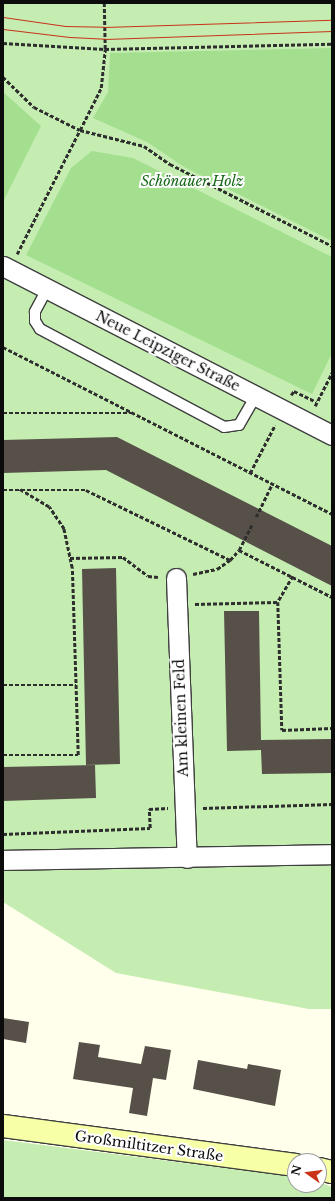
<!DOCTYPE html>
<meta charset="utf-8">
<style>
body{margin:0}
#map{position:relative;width:335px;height:1201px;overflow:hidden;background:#ffffec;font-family:"Libre Baskerville",serif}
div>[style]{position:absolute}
.green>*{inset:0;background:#c5edb2}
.forest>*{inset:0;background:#a3df8f}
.building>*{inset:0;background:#565048}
.path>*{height:2.5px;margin-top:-1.25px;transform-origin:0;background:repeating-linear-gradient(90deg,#2e2e2e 0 4px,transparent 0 6px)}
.roads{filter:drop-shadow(1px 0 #3f3f3f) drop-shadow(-1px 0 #3f3f3f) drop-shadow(0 1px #3f3f3f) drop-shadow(0 -1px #3f3f3f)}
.lane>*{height:10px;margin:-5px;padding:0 5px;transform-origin:5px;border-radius:5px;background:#fff}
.street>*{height:19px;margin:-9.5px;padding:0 9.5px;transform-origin:9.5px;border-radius:9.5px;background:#fff}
.secondary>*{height:22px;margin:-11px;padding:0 11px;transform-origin:11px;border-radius:11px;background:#f7ffa7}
.tram>*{height:1px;margin:-0.5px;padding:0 0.5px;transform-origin:0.5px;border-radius:0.5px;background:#c93318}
span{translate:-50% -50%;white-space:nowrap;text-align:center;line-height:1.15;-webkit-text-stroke:4px #fff;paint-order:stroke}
.park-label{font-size:14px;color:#176a17;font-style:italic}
.street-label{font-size:14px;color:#0c0c0c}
.frame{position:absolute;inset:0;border:4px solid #0c0c0c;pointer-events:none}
.north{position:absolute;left:287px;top:1153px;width:40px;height:40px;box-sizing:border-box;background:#fff;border:1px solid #9e9e9e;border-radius:50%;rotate:284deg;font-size:11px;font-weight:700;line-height:16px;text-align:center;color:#0c0c0c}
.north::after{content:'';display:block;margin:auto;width:14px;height:18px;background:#c93318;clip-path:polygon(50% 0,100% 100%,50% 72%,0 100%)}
</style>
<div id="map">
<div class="green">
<div style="clip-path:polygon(3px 3px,332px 3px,332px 1009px,309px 1009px,116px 973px,3px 902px)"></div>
<div style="clip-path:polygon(3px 1140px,295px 1177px,295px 1185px,319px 1185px,319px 1182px,332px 1187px,332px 1198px,3px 1198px)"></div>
</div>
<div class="forest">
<div style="clip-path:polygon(332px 48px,332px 241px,184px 167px,147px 142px,93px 118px,108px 92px,110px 53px)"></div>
<div style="clip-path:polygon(3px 92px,41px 126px,3px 202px)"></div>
<div style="clip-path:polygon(92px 151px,133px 158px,332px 257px,332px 353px,312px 394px,26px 255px,71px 168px)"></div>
</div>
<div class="building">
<div style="clip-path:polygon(117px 437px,332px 546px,332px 586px,106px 470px,3px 473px,3px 440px)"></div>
<div style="clip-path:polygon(116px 568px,120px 764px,86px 765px,82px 569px)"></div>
<div style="clip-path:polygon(224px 611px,259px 611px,261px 740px,332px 739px,332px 773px,262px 774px,261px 750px,227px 751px)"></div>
<div style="clip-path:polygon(95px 765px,96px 798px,3px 801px,3px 767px)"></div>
<div style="clip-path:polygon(3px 1018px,29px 1022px,26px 1043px,3px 1039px)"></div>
<div style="clip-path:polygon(79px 1042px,100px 1045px,98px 1057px,141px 1064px,145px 1046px,171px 1050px,166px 1080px,153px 1078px,147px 1116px,129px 1113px,133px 1088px,73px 1079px)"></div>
<div style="clip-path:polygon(198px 1060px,247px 1069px,248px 1064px,281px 1070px,275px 1106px,193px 1089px)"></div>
</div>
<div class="path">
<div style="left:3px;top:43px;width:102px;rotate:3.4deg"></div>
<div style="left:105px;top:49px;width:227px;rotate:-1.3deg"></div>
<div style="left:3px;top:77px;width:43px;rotate:44.1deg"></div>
<div style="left:34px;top:107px;width:51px;rotate:26.6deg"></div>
<div style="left:80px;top:130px;width:47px;rotate:-63.4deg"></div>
<div style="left:101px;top:88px;width:39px;rotate:-84deg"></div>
<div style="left:105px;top:49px;width:46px;rotate:-91.2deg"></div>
<div style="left:17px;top:254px;width:139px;rotate:-63.1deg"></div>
<div style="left:80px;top:130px;width:66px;rotate:14deg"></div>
<div style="left:144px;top:146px;width:32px;rotate:35deg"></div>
<div style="left:170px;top:164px;width:182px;rotate:26.8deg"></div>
<div style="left:3px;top:347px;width:369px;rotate:26.9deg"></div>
<div style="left:291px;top:395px;width:5px;rotate:-53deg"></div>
<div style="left:294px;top:391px;width:25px;rotate:26deg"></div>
<div style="left:315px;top:406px;width:38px;rotate:-63deg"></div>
<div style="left:3px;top:413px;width:130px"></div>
<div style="left:250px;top:473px;width:54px;rotate:-62.5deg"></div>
<div style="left:3px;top:490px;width:83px"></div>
<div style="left:86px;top:490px;width:160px;rotate:25.9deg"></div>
<div style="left:256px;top:517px;width:37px;rotate:-64deg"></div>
<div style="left:239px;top:550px;width:104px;rotate:26.8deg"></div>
<div style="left:70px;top:558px;width:53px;rotate:-1.1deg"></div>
<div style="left:123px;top:557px;width:31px;rotate:37deg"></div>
<div style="left:148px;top:576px;width:10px;rotate:6deg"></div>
<div style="left:193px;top:574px;width:25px;rotate:-12deg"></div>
<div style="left:217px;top:569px;width:16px;rotate:-35deg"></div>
<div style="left:230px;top:560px;width:13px;rotate:-48deg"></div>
<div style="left:239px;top:550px;width:28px;rotate:-63deg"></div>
<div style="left:293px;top:576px;width:30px;rotate:120deg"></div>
<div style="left:278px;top:602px;width:128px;rotate:88.2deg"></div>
<div style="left:282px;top:730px;width:50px;rotate:-2.3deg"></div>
<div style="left:195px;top:604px;width:83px;rotate:-1.4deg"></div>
<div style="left:3px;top:685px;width:73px"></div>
<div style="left:3px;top:755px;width:75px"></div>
<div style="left:78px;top:755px;width:187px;rotate:-91.8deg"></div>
<div style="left:72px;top:568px;width:40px;rotate:-102deg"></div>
<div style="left:64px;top:529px;width:27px;rotate:-124deg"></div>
<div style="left:49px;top:507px;width:35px;rotate:-149deg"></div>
<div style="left:203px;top:808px;width:129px;rotate:-1.8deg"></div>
<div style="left:3px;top:834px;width:147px;rotate:-2.3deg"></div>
<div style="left:150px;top:828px;width:19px;rotate:-93deg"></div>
<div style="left:149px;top:809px;width:19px;rotate:-3deg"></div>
</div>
<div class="roads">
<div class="lane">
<div style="left:47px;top:289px;width:26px;rotate:118deg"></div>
<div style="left:35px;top:312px;width:9px;rotate:90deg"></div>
<div style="left:35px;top:321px;width:9px;rotate:58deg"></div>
<div style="left:40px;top:329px;width:208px;rotate:28deg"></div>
<div style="left:224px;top:427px;width:15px;rotate:-8deg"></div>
<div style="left:239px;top:425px;width:34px;rotate:-60deg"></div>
</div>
<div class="street">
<div style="left:3px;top:266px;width:370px;rotate:27.2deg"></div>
<div style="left:176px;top:578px;width:280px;rotate:87.8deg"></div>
<div style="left:3px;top:860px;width:329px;rotate:-1deg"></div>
</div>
<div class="secondary">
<div style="left:3px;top:1126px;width:295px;rotate:7.6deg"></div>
<div style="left:319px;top:1169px;width:13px;rotate:13deg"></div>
</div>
</div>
<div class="tram">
<div style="left:3px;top:17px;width:63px;rotate:8.3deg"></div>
<div style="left:65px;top:26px;width:39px;rotate:1deg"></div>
<div style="left:104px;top:27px;width:228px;rotate:-1.8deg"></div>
<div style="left:3px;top:29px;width:67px;rotate:6.8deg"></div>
<div style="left:70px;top:37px;width:35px;rotate:3deg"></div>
<div style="left:105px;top:39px;width:227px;rotate:-2deg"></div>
</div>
<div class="park-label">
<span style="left:192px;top:181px">Schönauer Holz</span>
</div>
<div class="street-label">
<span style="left:168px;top:351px;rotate:27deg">Neue Leipziger Straße</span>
<span style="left:181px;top:718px;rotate:-92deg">Am kleinen Feld</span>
<span style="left:149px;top:1146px;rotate:8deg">Großmiltitzer Straße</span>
</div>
<div class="frame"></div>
<div class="north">N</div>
</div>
